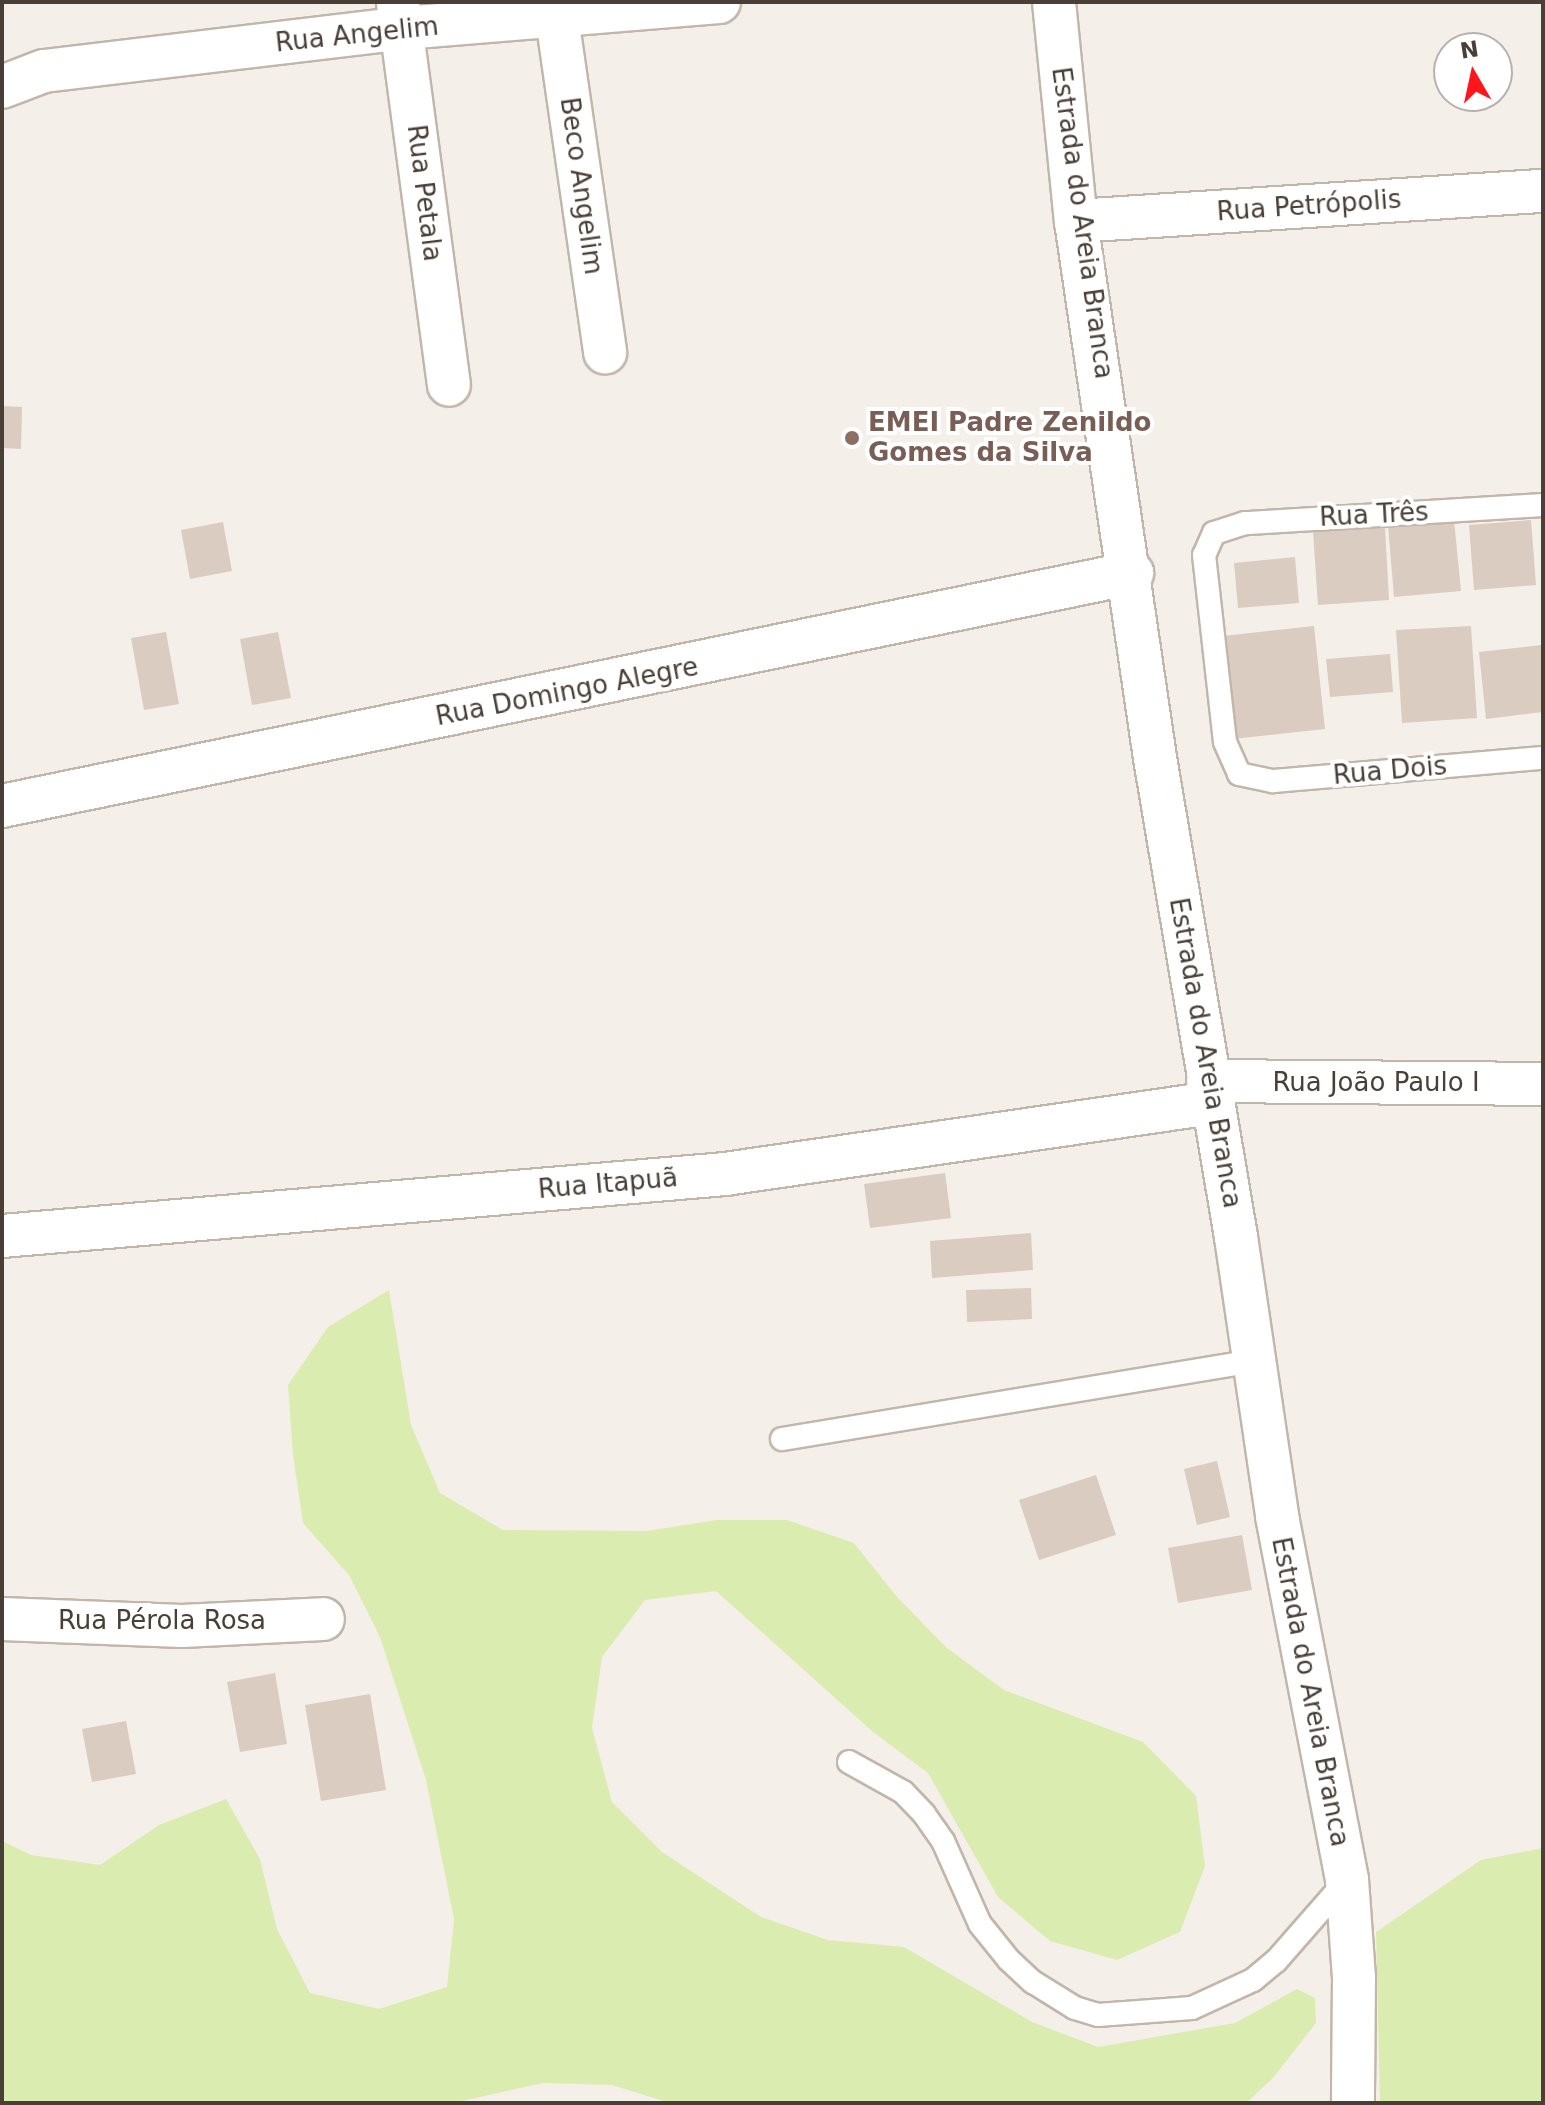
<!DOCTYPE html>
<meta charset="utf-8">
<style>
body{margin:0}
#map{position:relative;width:1545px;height:2105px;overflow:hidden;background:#f5efe9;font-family:"DejaVu Sans",sans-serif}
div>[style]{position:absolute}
.green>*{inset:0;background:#dbecb0}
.building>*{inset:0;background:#dbccc1}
.roads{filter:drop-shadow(2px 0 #c2b6ab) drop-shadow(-2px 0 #c2b6ab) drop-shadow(0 2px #c2b6ab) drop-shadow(0 -2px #c2b6ab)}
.lane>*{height:22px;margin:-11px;padding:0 11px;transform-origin:11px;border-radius:11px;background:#fff}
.street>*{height:42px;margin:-21px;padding:0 21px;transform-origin:21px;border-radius:21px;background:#fff}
.dots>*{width:22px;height:22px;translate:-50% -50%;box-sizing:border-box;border:4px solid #fff;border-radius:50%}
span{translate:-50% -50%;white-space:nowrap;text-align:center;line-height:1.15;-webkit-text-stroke:8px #fff;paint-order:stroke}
.street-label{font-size:26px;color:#4a3f37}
.education-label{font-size:26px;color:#785e54;font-weight:700}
.left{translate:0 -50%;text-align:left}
.frame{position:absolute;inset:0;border:4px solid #4a3f37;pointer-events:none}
.north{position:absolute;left:1433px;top:32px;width:80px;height:80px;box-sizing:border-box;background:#fff;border:2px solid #b7b2af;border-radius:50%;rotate:351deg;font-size:22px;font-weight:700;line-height:32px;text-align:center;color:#4a3f37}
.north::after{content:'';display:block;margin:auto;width:28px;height:36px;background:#ff161a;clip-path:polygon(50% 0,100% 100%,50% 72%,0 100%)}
</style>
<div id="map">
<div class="green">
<div style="clip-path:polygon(389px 1290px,411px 1425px,440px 1493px,503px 1530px,647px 1531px,716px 1520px,787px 1520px,854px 1543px,897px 1597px,947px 1648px,1004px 1690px,1143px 1742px,1196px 1796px,1205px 1866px,1180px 1932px,1117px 1960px,1050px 1941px,998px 1897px,928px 1773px,873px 1732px,716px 1591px,645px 1600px,602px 1657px,592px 1728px,612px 1802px,662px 1852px,761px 1917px,828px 1940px,904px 1947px,1032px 2022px,1098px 2047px,1235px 2023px,1297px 1989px,1315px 1998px,1316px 2023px,1273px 2078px,1246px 2103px,670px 2103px,612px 2085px,543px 2083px,453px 2103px,2px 2103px,2px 1841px,31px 1855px,100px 1865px,159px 1825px,226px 1799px,260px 1859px,277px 1929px,310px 1993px,379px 2009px,447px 1987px,454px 1919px,426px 1780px,380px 1637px,349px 1575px,303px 1523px,293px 1455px,288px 1385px,328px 1327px)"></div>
<div style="clip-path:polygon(1543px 1848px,1543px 2103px,1380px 2103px,1376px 1932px,1481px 1860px)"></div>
</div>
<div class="building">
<div style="clip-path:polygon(2px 406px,22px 407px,21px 449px,2px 448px)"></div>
<div style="clip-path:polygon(1454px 520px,1461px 591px,1394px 597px,1388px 526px)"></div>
<div style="clip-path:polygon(1531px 520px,1536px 585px,1474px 590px,1469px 525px)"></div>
<div style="clip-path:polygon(223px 522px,232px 571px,190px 579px,181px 530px)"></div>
<div style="clip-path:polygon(1385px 527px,1389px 600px,1318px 605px,1313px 531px)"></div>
<div style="clip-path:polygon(1295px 557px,1299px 603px,1238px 608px,1234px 563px)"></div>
<div style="clip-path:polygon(1314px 626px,1325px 729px,1233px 739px,1223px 636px)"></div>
<div style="clip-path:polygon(1471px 626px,1477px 718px,1402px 723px,1396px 630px)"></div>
<div style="clip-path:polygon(166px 632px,179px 704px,144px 710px,131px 638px)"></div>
<div style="clip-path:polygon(278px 632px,291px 698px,252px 705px,240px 639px)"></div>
<div style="clip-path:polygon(1542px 645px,1543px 712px,1486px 719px,1479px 652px)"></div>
<div style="clip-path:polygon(1390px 654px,1393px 692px,1330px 697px,1326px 659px)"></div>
<div style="clip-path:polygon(945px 1173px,951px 1218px,870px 1228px,864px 1184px)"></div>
<div style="clip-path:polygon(1031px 1233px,1033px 1270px,932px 1278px,930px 1241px)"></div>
<div style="clip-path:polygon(1031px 1288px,1032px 1319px,967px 1322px,966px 1290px)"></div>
<div style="clip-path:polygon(1217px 1461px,1230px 1517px,1197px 1525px,1184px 1469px)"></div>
<div style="clip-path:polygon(1096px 1475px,1116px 1535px,1039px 1560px,1019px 1500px)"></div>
<div style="clip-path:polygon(1242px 1535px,1252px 1590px,1178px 1603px,1168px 1548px)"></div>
<div style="clip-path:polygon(275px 1673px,287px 1744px,240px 1752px,227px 1682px)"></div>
<div style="clip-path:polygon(370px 1694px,386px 1790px,321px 1801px,305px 1705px)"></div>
<div style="clip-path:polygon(126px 1721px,136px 1774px,92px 1782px,82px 1729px)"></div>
</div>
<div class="roads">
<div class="lane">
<div style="left:1543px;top:505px;width:299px;rotate:176.5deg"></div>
<div style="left:1245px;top:523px;width:33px;rotate:162deg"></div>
<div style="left:1214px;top:533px;width:24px;rotate:114deg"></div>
<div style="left:1204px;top:555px;width:188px;rotate:83.6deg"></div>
<div style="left:1225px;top:742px;width:35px;rotate:66deg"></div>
<div style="left:1239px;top:774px;width:35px;rotate:12deg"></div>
<div style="left:1273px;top:781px;width:271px;rotate:-4.9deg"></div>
<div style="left:782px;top:1439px;width:477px;rotate:-9.4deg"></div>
<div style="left:849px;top:1762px;width:62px;rotate:29.1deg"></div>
<div style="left:903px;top:1792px;width:30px;rotate:46deg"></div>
<div style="left:924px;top:1814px;width:33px;rotate:55deg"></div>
<div style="left:943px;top:1841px;width:91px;rotate:66deg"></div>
<div style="left:980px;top:1924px;width:46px;rotate:51.1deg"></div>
<div style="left:1009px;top:1960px;width:33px;rotate:43deg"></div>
<div style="left:1033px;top:1982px;width:49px;rotate:31.8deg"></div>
<div style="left:1075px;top:2008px;width:24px;rotate:17deg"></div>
<div style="left:1098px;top:2015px;width:94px;rotate:-4.3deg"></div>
<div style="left:1192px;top:2008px;width:67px;rotate:-24.7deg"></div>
<div style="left:1253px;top:1980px;width:30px;rotate:-40deg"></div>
<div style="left:1276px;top:1961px;width:106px;rotate:-48.8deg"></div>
</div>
<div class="street">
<div style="left:1054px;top:2px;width:220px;rotate:84.3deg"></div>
<div style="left:1076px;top:221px;width:543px;rotate:81.63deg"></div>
<div style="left:1155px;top:758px;width:486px;rotate:80.4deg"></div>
<div style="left:1236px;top:1237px;width:282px;rotate:81.6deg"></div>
<div style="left:1277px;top:1516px;width:371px;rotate:79.1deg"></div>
<div style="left:1347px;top:1880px;width:98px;rotate:85.9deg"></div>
<div style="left:1354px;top:1978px;width:125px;rotate:90.5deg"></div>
<div style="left:398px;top:3px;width:385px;rotate:82.4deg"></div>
<div style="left:557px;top:18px;width:338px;rotate:81.8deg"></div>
<div style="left:2px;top:87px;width:45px;rotate:-20.9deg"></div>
<div style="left:44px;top:71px;width:362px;rotate:-6.8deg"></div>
<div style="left:403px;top:28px;width:317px;rotate:-4.7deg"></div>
<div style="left:1076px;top:221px;width:468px;rotate:-3.7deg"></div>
<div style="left:2px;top:806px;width:1154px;rotate:-11.65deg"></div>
<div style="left:1208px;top:1081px;width:335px;rotate:0.5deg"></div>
<div style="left:2px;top:1236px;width:726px;rotate:-4.9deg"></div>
<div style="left:725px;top:1174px;width:491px;rotate:-8.3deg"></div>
<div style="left:2px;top:1619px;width:180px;rotate:2.2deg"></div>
<div style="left:182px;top:1626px;width:141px;rotate:-2.8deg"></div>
</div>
</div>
<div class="dots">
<div style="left:852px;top:438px;background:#8d6e63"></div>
</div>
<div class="street-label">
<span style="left:357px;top:35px;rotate:-6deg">Rua Angelim</span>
<span style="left:581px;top:186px;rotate:82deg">Beco Angelim</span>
<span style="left:424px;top:193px;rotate:83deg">Rua Petala</span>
<span style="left:1309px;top:206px;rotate:-4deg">Rua Petrópolis</span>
<span style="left:1082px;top:223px;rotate:82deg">Estrada do Areia Branca</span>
<span style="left:1374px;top:515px;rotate:-3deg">Rua Três</span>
<span style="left:567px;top:692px;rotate:-11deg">Rua Domingo Alegre</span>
<span style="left:1390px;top:771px;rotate:-5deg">Rua Dois</span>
<span style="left:1205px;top:1053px;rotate:80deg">Estrada do Areia Branca</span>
<span style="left:1376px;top:1083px">Rua João Paulo I</span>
<span style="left:608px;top:1184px;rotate:-5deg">Rua Itapuã</span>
<span style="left:162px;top:1621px">Rua Pérola Rosa</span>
<span style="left:1310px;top:1692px;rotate:79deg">Estrada do Areia Branca</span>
</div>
<div class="education-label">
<span class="left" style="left:868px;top:438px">EMEI Padre Zenildo<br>Gomes da Silva</span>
</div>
<div class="frame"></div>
<div class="north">N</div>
</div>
